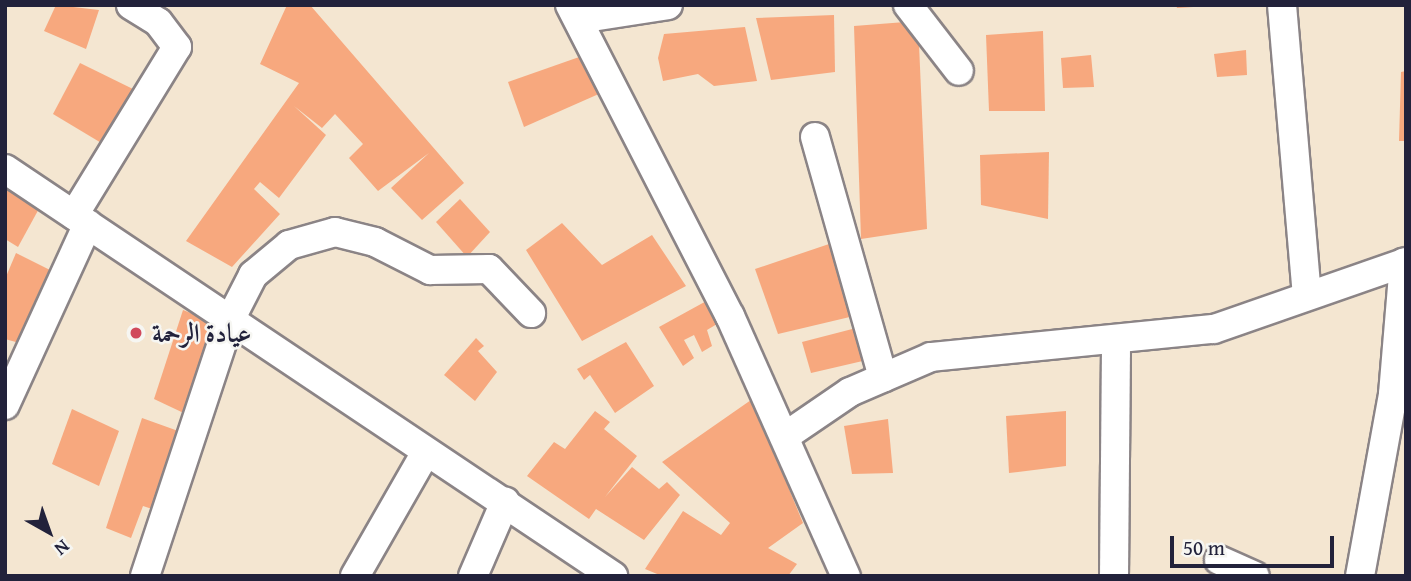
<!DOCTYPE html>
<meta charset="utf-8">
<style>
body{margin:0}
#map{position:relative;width:1411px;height:581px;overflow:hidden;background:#f4e6d1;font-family:"Gentium Book Plus",Amiri,serif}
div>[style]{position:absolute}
.building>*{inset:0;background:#f7a87e}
.roads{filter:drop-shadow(2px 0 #8b8486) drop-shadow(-2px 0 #8b8486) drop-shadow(0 2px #8b8486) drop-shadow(0 -2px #8b8486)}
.minor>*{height:28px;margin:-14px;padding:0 14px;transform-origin:14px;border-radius:14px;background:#fff}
.dots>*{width:19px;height:19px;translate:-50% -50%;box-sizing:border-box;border:4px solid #f6f6f2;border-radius:50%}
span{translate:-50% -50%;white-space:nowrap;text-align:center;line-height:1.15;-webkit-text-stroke:5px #f6f6f2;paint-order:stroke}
.poi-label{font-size:26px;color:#22223b;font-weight:700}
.left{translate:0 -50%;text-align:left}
.frame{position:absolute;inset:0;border:7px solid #22223b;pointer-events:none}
.north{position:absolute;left:14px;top:497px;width:70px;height:70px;-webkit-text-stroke:5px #f6f6f2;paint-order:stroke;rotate:140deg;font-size:19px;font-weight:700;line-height:28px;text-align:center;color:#22223b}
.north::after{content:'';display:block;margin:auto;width:24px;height:32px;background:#22223b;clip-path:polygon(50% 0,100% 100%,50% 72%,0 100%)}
.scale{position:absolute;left:1170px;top:536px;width:164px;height:32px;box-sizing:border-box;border:4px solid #22223b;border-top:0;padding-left:9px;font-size:21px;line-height:24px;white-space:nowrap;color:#22223b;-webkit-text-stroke:5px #f6f6f2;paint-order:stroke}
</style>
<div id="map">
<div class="building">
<div style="clip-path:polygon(56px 5px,99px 10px,86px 49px,44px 31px)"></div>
<div style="clip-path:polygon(287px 5px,310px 5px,464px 183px,422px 220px,391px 188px,429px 153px,378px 191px,349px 158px,363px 144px,335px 114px,322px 128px,294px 106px,326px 135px,279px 198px,260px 182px,254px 189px,280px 214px,232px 267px,186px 241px,299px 83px,260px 64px)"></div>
<div style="clip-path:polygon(1176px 5px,1226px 5px,1177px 8px)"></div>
<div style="clip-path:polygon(834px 15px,835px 72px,771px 80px,756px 18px)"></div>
<div style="clip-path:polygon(918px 21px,927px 229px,861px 239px,854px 26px)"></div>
<div style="clip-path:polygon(745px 27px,757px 81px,714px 86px,698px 74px,663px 81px,658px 58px,664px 34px)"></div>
<div style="clip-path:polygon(1043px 31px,1045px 111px,989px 111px,986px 35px)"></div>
<div style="clip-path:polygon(1246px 50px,1247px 75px,1217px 77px,1214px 54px)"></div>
<div style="clip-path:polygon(1091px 55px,1094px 87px,1063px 88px,1061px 58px)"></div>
<div style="clip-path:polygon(582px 56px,601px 93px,524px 127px,508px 82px)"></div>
<div style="clip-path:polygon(80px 63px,135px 90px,103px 144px,53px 114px)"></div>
<div style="clip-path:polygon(1406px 71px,1406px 141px,1399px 141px,1401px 72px)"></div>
<div style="clip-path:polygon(1049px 152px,1048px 219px,981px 205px,980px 155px)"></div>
<div style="clip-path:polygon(5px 183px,41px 205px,18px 247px,5px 239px)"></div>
<div style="clip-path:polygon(460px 199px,490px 232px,467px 257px,436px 222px)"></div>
<div style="clip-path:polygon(562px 223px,602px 265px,652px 235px,686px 286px,582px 341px,526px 250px)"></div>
<div style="clip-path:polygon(832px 243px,854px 316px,778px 334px,755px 269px)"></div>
<div style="clip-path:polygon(16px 253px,60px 275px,23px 344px,5px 339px,5px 279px)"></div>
<div style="clip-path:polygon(710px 299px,722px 321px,707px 330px,712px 346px,702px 352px,694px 335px,684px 340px,694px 358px,683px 366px,659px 327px)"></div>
<div style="clip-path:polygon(183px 310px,219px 324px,190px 416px,154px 399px)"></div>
<div style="clip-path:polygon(860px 327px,867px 360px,811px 373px,802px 342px)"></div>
<div style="clip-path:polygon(476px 338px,484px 346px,478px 351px,497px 372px,475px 401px,444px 375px)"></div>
<div style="clip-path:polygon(626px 342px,654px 386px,615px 413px,590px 375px,584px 380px,577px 369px)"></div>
<div style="clip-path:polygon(751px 400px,789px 468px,795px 485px,789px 489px,803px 523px,768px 548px,797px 564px,788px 576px,662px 576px,645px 569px,683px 511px,721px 535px,730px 523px,662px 462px)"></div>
<div style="clip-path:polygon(72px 409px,119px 431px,99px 486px,52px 464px)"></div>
<div style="clip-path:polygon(595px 411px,610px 422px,604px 429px,637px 456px,605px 497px,632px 467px,659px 489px,667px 482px,680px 495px,644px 540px,596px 509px,589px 519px,527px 476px,554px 442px,565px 449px)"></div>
<div style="clip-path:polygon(1066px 411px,1066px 466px,1009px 473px,1006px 416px)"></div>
<div style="clip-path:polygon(142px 418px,181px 432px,155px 510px,143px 506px,131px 538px,106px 528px)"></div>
<div style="clip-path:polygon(888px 419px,893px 473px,852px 474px,844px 426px)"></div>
</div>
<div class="roads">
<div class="minor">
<div style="left:570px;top:5px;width:350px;rotate:62.8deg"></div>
<div style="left:730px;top:316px;width:285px;rotate:66deg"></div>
<div style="left:908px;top:5px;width:83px;rotate:52.3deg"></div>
<div style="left:1282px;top:5px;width:291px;rotate:85.1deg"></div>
<div style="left:579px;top:19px;width:90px;rotate:-8.9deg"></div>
<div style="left:815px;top:137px;width:250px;rotate:74.2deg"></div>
<div style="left:5px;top:169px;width:732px;rotate:33.8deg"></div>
<div style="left:74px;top:215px;width:197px;rotate:-58.5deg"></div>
<div style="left:177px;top:47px;width:31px;rotate:-127deg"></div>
<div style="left:158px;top:22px;width:32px;rotate:-148deg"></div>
<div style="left:5px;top:405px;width:199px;rotate:-65.4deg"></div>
<div style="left:787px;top:435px;width:76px;rotate:-34.3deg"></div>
<div style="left:850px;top:392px;width:88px;rotate:-23.4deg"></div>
<div style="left:931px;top:357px;width:284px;rotate:-5.7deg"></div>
<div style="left:1214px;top:329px;width:203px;rotate:-19.2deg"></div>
<div style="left:1219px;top:560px;width:39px;rotate:24deg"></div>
<div style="left:145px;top:576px;width:268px;rotate:-71.7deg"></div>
<div style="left:229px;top:322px;width:53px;rotate:-62.9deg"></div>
<div style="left:253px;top:275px;width:47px;rotate:-39.8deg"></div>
<div style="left:289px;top:245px;width:48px;rotate:-15.8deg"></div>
<div style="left:335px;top:232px;width:41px;rotate:14deg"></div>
<div style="left:375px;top:242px;width:62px;rotate:27deg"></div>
<div style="left:430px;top:270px;width:59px;rotate:-1deg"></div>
<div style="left:489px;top:269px;width:61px;rotate:46.3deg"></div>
<div style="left:355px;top:576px;width:143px;rotate:-60.2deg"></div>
<div style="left:473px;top:576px;width:81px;rotate:-66.6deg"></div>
<div style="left:1114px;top:576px;width:237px;rotate:-89.5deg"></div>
<div style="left:1360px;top:576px;width:185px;rotate:-79.7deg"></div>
<div style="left:1393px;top:394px;width:132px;rotate:-85.2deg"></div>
</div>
</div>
<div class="dots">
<div style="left:136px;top:333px;background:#d1495b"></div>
</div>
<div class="poi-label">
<span class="left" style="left:152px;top:333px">عيادة الرحمة</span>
</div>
<div class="frame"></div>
<div class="north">N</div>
<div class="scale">50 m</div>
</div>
